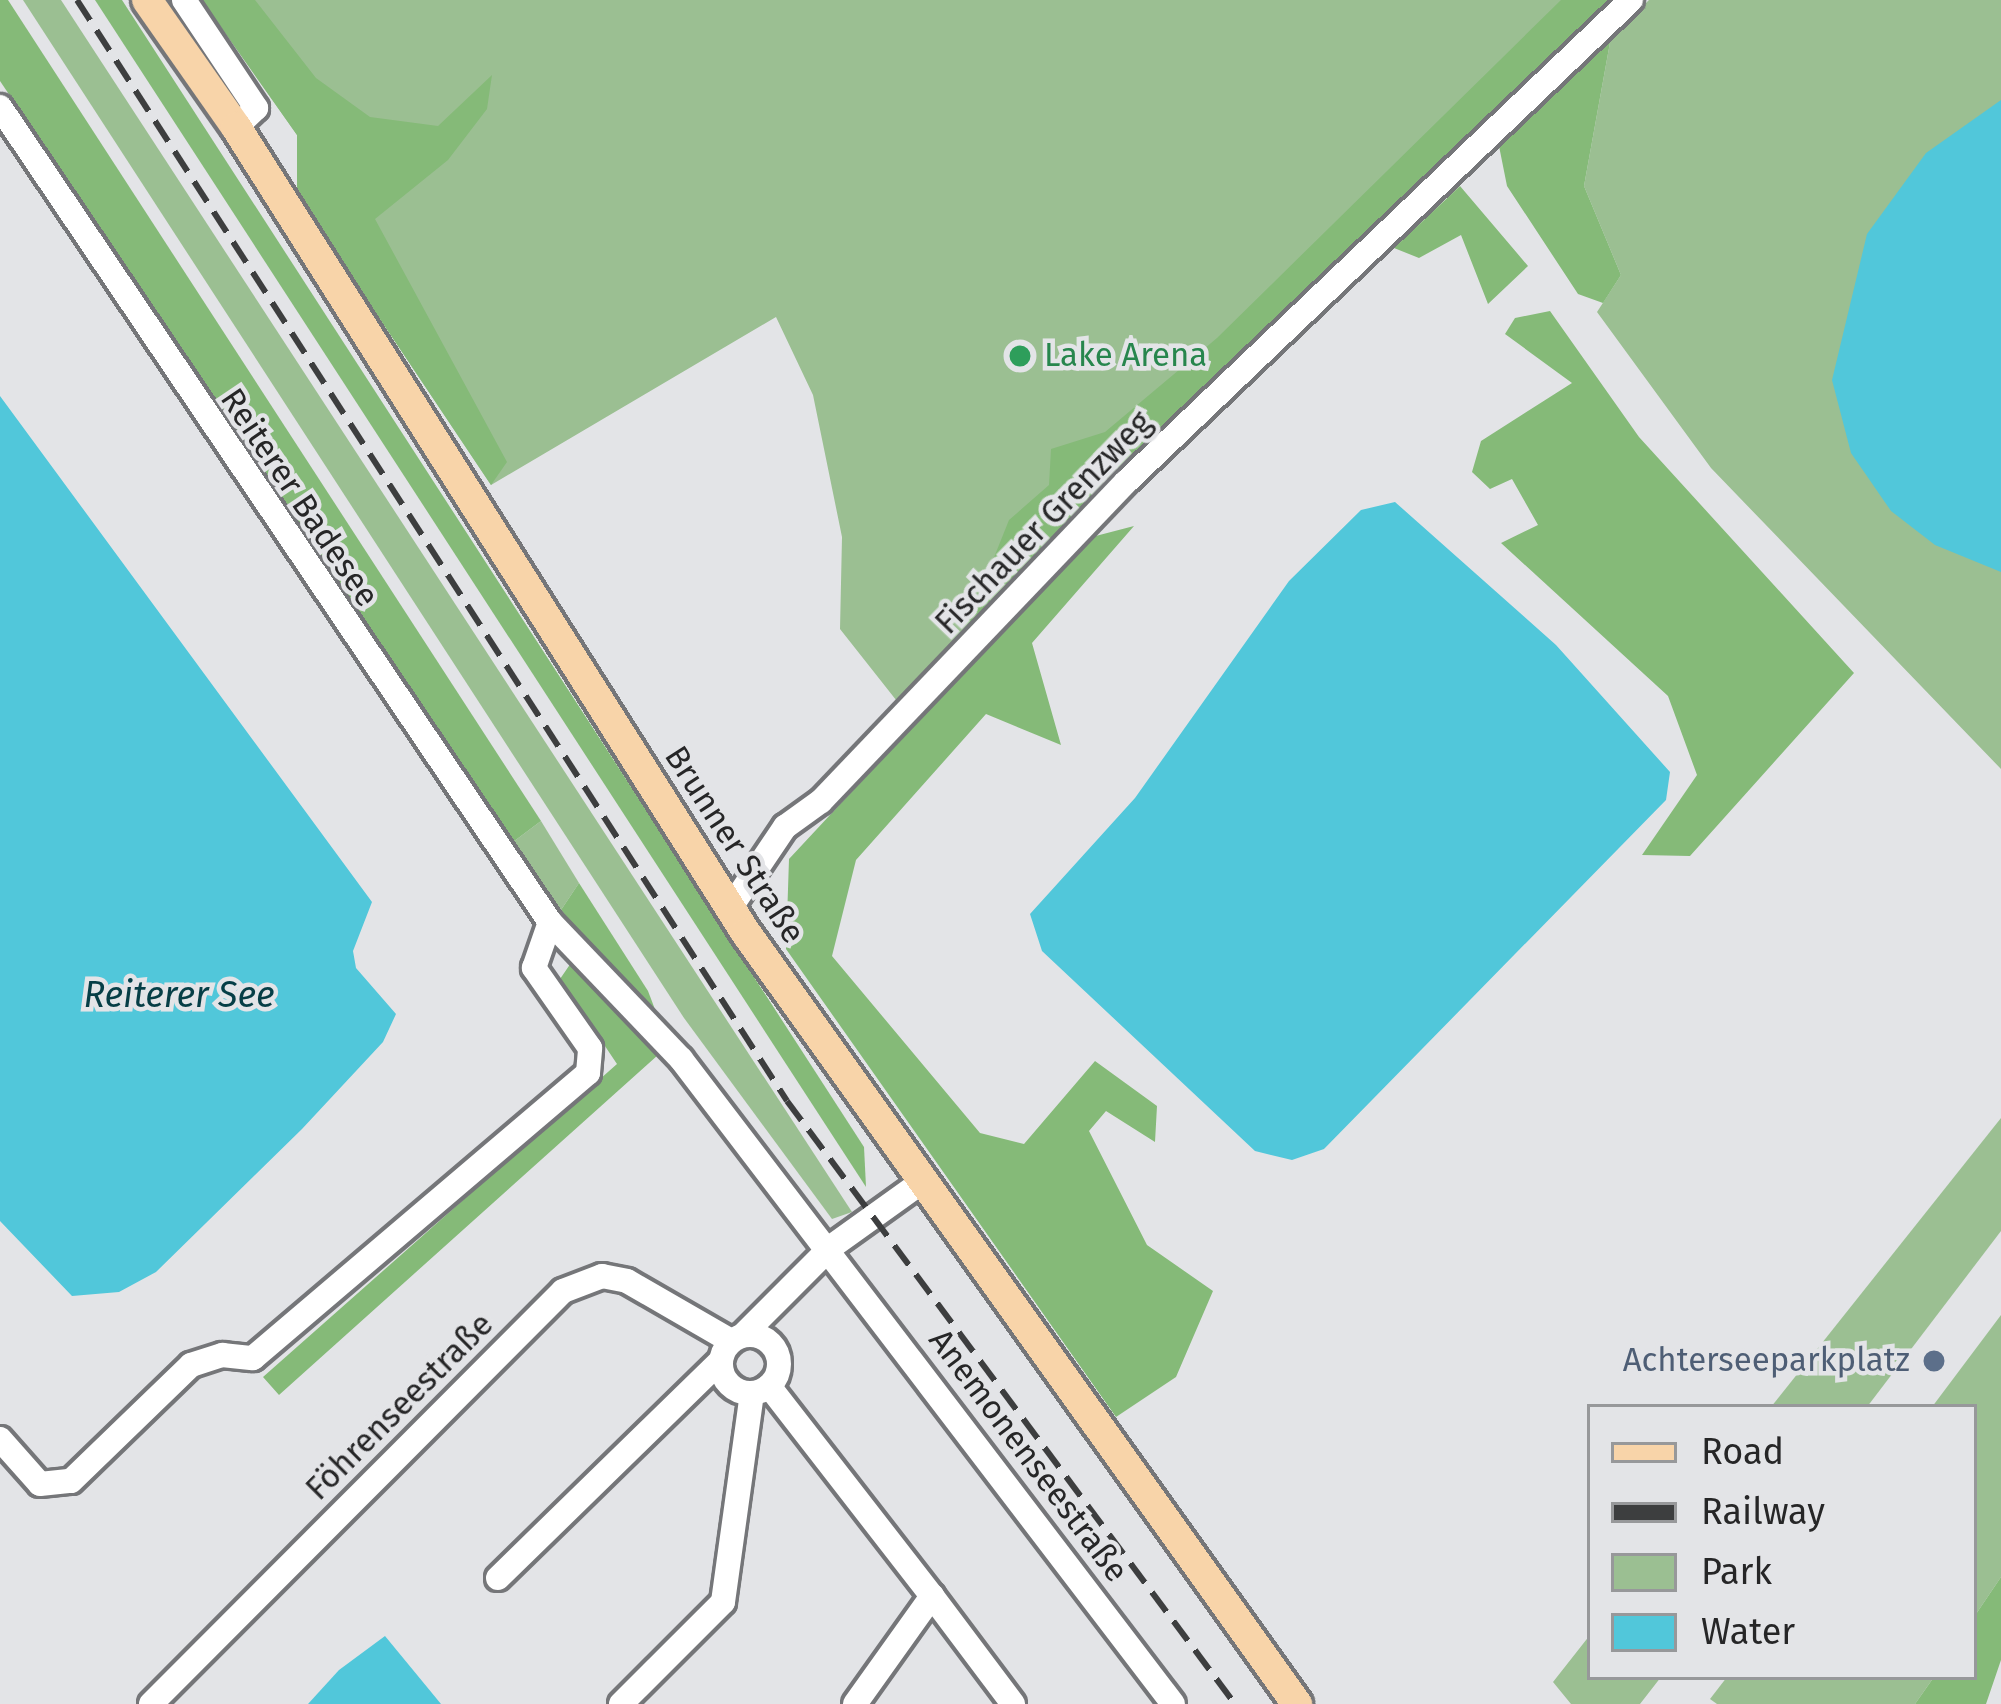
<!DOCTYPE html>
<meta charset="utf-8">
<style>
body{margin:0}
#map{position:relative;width:2001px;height:1704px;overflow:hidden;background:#e3e4e7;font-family:"Fira Sans",sans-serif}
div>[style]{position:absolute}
.green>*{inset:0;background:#9bbf92}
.forest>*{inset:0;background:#85ba78}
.water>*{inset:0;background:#51c7da}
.roads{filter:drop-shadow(3px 0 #757679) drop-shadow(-3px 0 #757679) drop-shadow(0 3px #757679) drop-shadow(0 -3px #757679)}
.minor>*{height:24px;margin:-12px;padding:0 12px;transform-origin:12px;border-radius:12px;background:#fff}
.minor>.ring{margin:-12px;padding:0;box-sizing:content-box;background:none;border:24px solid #fff;border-radius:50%}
.major>*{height:30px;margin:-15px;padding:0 15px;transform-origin:15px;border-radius:15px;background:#f8d4a9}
.rail>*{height:6px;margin-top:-3px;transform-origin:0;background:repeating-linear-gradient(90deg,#3d3e3f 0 24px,transparent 0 36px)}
.dots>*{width:33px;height:33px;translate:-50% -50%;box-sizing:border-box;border:6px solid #e3e4e7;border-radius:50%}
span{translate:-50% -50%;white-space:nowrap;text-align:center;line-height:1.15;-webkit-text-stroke:9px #e3e4e7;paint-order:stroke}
.leisure-label{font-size:33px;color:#27864d}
.left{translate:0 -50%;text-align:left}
.street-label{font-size:33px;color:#262627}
.service-label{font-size:33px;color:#4e5e75}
.right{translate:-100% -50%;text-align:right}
.water-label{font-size:36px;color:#063e46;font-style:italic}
.legend{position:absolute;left:1587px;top:1404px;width:390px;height:276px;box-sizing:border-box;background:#e3e4e7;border:3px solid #97989a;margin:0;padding:15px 21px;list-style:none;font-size:36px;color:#262627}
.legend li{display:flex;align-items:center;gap:24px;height:60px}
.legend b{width:60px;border:3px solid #97989a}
</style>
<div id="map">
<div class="green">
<div style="clip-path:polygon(23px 0,61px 0,852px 1212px,832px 1219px,684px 1018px)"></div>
<div style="clip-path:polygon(202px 0,1611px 0,1427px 174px,900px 705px,840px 629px,842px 537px,813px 395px,776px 317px,491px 485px,297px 195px,297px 135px)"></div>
<div style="clip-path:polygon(1649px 0,2001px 0,2001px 769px,1711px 468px,1597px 312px,1621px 275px,1584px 186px,1611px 37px)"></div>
<div style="clip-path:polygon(541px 821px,579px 883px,561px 910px,513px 842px)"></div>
<div style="clip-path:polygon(2001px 1118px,2001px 1231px,1867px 1407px,1771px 1407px)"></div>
<div style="clip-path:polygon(2001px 1315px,2001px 1577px,1974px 1617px,1974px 1407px,1932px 1407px)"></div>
<div style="clip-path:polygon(1590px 1635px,1590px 1677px,1661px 1677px,1640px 1704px,1571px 1704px,1553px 1682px)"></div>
<div style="clip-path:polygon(1727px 1677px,1934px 1677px,1915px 1704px,1717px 1704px,1710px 1699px)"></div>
</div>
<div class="forest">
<div style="clip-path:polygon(0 0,8px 0,541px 821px,513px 842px,0 81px)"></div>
<div style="clip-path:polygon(95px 0,122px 0,864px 1147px,866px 1187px)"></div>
<div style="clip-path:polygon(202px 0,255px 0,316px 78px,370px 117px,438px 126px,492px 75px,487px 109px,448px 160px,375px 219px,507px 462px,491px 485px,297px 195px,297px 135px)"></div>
<div style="clip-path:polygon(1561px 0,1611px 0,1427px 174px,958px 647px,1009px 520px,1049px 485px,1051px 449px,1105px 432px,1217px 338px)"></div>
<div style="clip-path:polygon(1611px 37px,1584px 186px,1621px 275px,1603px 303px,1578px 294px,1507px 186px,1499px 146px)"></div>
<div style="clip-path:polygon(1460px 186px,1528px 266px,1488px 304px,1461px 235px,1419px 258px,1394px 248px)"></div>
<div style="clip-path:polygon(1550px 311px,1639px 437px,1854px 673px,1690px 856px,1642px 855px,1697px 775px,1668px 696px,1501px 543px,1538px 525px,1512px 479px,1490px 489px,1472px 472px,1481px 441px,1572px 383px,1505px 334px,1515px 318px)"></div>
<div style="clip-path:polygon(1134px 526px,1032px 643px,1061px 745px,986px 714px,856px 860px,832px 956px,980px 1133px,1024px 1144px,1095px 1061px,1157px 1106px,1155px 1142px,1106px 1111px,1089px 1131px,1147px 1245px,1213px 1291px,1176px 1377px,1116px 1417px,786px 949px,789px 859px,1088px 538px)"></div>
<div style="clip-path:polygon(579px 883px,648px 991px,664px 1033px,561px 910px)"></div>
<div style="clip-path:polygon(573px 960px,658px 1055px,279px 1395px,263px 1377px,617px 1064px,560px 979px)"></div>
<div style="clip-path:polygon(2001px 1577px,2001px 1660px,1986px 1704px,1915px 1704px,1934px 1677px,1974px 1677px,1974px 1617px)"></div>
</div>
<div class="water">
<div style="clip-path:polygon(2001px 100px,2001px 572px,1935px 545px,1891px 511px,1851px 453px,1832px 380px,1867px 234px,1926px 153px)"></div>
<div style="clip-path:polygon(0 396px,372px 902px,353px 951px,356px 968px,396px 1014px,383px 1042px,302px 1129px,156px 1272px,119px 1292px,72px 1296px,0 1221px)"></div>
<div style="clip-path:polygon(1395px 502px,1556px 645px,1670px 772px,1666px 800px,1324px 1149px,1292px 1160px,1255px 1151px,1042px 951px,1030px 914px,1135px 798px,1289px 581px,1361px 510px)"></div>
<div style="clip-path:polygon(385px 1636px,441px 1704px,308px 1704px,339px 1670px)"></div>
</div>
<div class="roads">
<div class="minor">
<div style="left:184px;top:0;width:130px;rotate:56.3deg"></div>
<div style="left:256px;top:108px;width:28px;rotate:136deg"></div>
<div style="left:0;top:107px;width:983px;rotate:55.99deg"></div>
<div style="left:550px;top:922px;width:190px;rotate:46.3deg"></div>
<div style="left:681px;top:1059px;width:811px;rotate:52.66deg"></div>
<div style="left:731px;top:907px;width:97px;rotate:-56deg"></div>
<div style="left:785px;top:827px;width:44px;rotate:-35.8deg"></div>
<div style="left:821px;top:801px;width:441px;rotate:-46.3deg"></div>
<div style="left:1126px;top:482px;width:698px;rotate:-43.67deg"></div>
<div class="ring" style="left:721px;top:1335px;width:34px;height:34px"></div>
<div style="left:743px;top:1335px;width:124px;rotate:-45deg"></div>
<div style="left:831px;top:1247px;width:108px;rotate:-35.6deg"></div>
<div style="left:769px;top:1386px;width:266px;rotate:52.2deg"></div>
<div style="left:0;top:1439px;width:60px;rotate:48.4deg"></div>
<div style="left:40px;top:1484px;width:31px;rotate:-6deg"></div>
<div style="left:71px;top:1481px;width:167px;rotate:-44deg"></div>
<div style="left:191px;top:1365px;width:33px;rotate:-18deg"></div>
<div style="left:222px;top:1355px;width:31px;rotate:6deg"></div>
<div style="left:253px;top:1358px;width:440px;rotate:-40.4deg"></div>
<div style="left:588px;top:1073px;width:25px;rotate:-85deg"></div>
<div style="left:590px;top:1048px;width:98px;rotate:-125deg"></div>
<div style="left:534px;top:968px;width:49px;rotate:-70.8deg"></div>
<div style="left:498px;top:1578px;width:310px;rotate:-44.3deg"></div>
<div style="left:151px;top:1704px;width:583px;rotate:-45.07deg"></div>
<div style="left:563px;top:1291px;width:42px;rotate:-21deg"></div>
<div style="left:602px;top:1276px;width:25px;rotate:11deg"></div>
<div style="left:627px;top:1281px;width:120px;rotate:30deg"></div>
<div style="left:621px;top:1704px;width:144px;rotate:-45deg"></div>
<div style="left:723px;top:1602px;width:211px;rotate:-82.1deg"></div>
<div style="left:855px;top:1704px;width:133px;rotate:-54.5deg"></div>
<div style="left:932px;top:1596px;width:135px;rotate:53.1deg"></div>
</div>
<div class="major">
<div style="left:147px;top:0;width:155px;rotate:55deg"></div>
<div style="left:236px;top:127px;width:954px;rotate:57.68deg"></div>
<div style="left:746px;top:933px;width:948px;rotate:54.45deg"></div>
</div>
</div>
<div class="rail">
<div style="left:77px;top:0;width:1310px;rotate:57.18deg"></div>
<div style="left:787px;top:1101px;width:751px;rotate:53.39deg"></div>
</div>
<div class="dots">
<div style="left:1020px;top:356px;background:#2e9e5b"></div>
<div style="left:1934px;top:1361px;background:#5c6f8a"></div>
</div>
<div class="leisure-label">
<span class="left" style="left:1044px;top:356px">Lake Arena</span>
</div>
<div class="street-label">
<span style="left:299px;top:498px;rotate:56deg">Reiterer Badesee</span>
<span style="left:1044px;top:523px;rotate:-46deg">Fischauer Grenzweg</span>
<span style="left:734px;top:845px;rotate:57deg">Brunner Straße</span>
<span style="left:400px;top:1407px;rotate:-45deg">Föhrenseestraße</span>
<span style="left:1028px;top:1456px;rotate:53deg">Anemonenseestraße</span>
</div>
<div class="service-label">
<span class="right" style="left:1910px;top:1361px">Achterseeparkplatz</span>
</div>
<div class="water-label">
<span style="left:179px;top:996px">Reiterer See</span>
</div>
<ul class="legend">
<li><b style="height:15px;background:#f8d4a9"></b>Road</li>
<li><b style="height:15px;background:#3d3e3f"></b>Railway</li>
<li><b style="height:33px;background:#9bbf92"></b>Park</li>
<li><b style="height:33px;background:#51c7da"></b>Water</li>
</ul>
</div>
